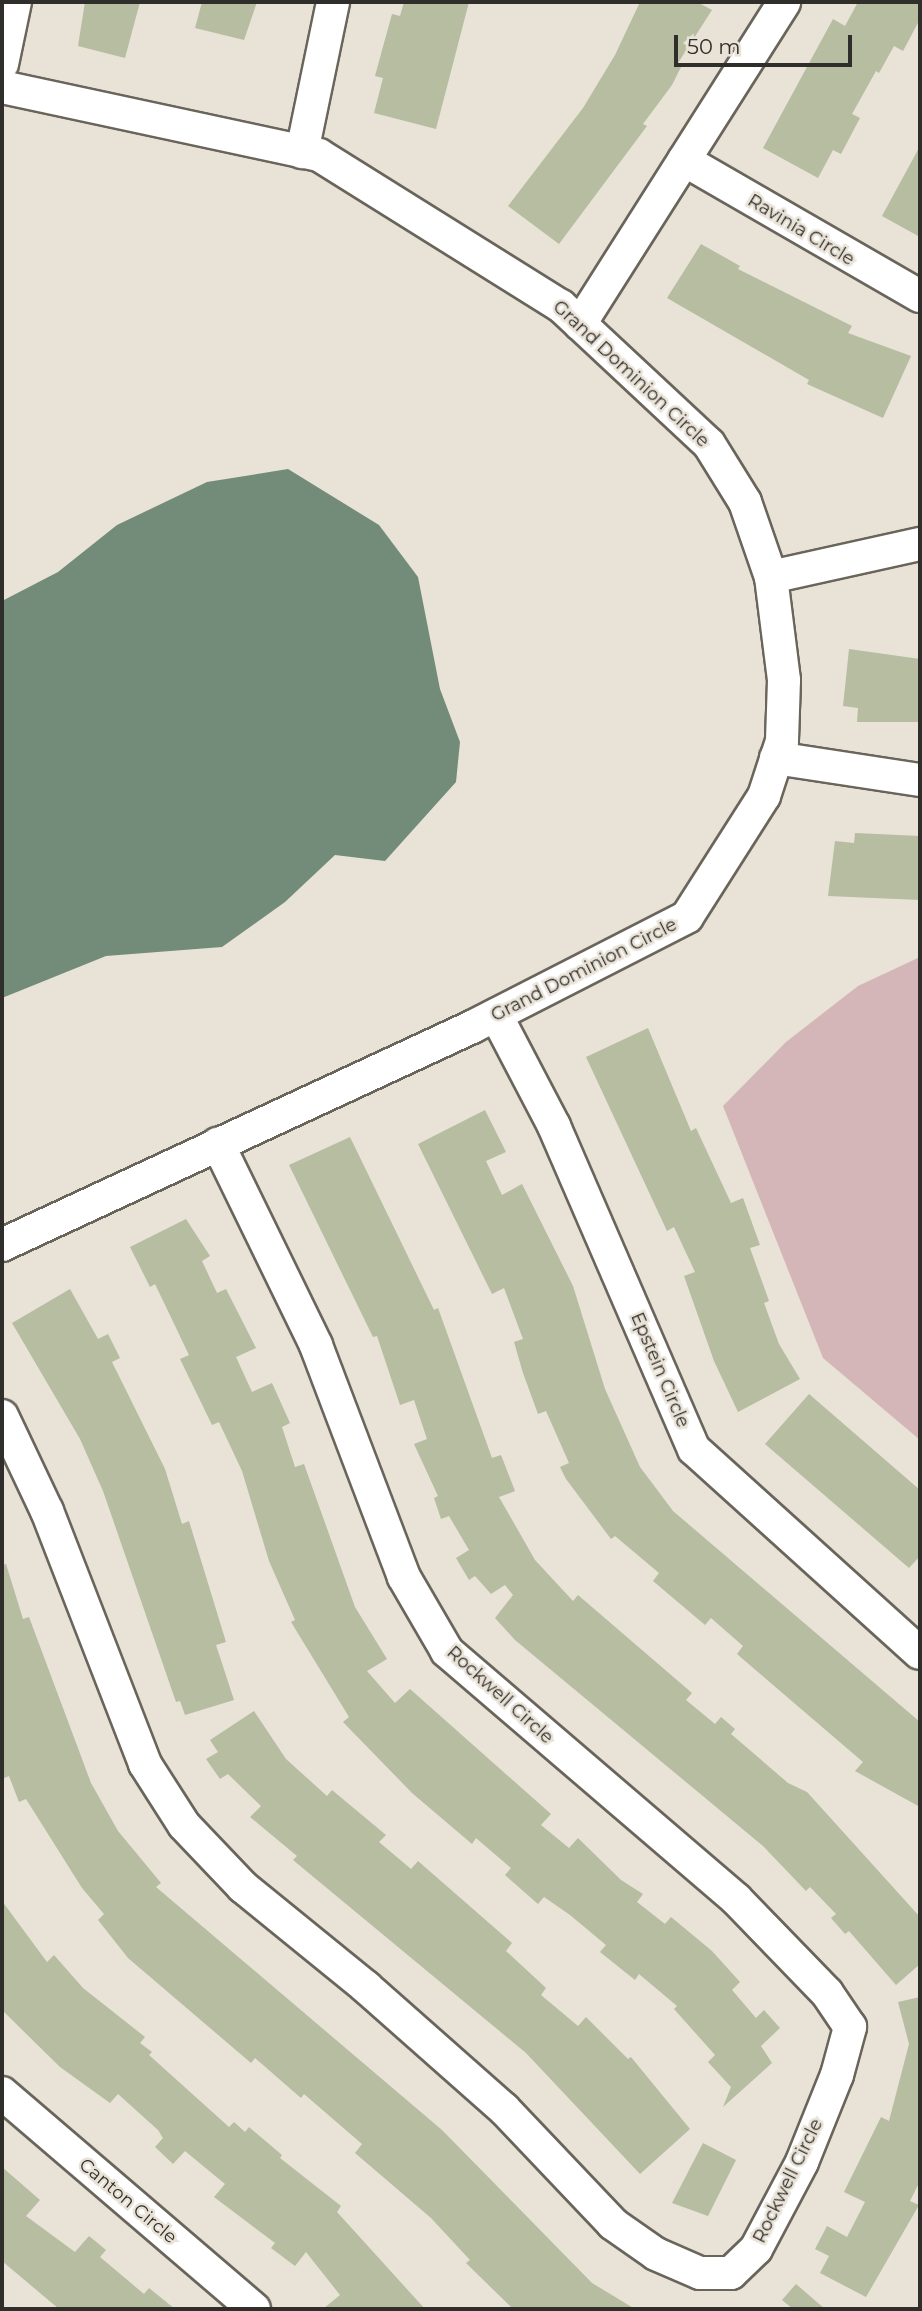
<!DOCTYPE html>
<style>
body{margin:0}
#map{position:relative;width:922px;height:2311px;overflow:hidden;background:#e8e2d7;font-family:Montserrat,sans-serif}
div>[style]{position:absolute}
.green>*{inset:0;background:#d5b6b8}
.water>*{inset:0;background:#738c79}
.building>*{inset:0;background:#b6bda0}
.roads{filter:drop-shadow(2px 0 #6a655b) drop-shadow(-2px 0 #6a655b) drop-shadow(0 2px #6a655b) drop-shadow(0 -2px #6a655b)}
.minor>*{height:32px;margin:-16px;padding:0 16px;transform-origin:16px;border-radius:16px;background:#fff}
span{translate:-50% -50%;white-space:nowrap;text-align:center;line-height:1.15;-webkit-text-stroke:5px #e8e2d7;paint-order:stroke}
.street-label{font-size:18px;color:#302e2a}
.frame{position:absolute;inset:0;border:4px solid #302e2a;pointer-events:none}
.scale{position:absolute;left:674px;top:35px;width:178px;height:32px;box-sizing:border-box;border:4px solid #302e2a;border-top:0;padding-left:9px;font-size:21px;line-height:24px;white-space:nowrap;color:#302e2a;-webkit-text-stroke:5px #e8e2d7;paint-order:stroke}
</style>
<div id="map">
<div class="green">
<div style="clip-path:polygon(920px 957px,920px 1440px,823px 1358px,723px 1106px,786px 1042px,858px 986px)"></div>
</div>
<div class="water">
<div style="clip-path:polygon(288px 469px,379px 525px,418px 577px,440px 689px,460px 742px,456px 782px,385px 861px,335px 855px,285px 902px,222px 947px,106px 956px,2px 998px,2px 601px,58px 572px,117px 525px,207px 482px)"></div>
</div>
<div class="building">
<div style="clip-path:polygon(85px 2px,140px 2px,125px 58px,78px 46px)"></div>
<div style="clip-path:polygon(202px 2px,257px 2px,244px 40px,195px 28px)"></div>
<div style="clip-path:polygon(404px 2px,469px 2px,436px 129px,374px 113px,383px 78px,375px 76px,381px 54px,392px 14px,400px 16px)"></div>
<div style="clip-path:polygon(640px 2px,697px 2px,712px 10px,678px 63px,682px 65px,672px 85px,643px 124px,647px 126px,559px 244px,508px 206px,583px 108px,615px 55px)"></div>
<div style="clip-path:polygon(858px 2px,920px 2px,920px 19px,903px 51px,894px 46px,879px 73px,876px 71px,852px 114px,860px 118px,841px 154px,833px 150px,818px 178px,763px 148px,833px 19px,845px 26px)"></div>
<div style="clip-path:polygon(920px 146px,920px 237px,882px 216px)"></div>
<div style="clip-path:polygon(701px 244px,740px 266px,738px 269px,852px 326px,848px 333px,911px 356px,883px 418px,807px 384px,809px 380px,667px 298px)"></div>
<div style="clip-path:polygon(849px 649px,920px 659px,920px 722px,857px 722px,858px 708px,843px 706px)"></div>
<div style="clip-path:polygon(855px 833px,920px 836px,920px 900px,828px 896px,835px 841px,854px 843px)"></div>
<div style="clip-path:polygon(648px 1028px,691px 1131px,696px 1128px,731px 1203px,743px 1198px,760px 1245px,750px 1248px,769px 1301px,764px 1303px,779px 1344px,800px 1379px,738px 1412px,714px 1361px,684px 1276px,695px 1272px,674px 1227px,667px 1231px,586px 1057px)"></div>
<div style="clip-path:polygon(485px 1110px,506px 1152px,486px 1161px,502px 1195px,522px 1184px,573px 1286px,605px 1389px,640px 1467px,673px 1511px,920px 1722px,920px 1807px,855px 1771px,863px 1762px,737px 1654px,743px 1646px,711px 1618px,705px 1625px,653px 1581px,659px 1573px,615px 1536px,611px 1539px,566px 1479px,560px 1467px,569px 1463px,546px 1411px,538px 1414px,523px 1373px,514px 1342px,523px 1339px,504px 1288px,492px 1294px,418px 1144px)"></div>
<div style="clip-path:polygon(350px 1137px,434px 1310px,438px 1308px,492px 1458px,501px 1455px,515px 1491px,499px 1497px,535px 1560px,573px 1601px,578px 1595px,692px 1693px,686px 1700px,715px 1724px,721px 1717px,735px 1729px,731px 1734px,788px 1783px,807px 1792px,920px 1917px,920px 1964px,896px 1985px,849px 1931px,845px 1934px,831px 1918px,836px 1914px,810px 1887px,806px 1891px,763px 1846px,515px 1640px,495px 1618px,513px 1595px,505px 1585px,491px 1594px,475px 1576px,469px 1580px,456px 1558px,469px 1550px,449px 1516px,441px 1519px,434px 1498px,438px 1496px,414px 1444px,427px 1439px,414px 1400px,400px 1405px,377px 1336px,373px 1337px,289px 1165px)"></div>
<div style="clip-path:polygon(186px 1219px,210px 1256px,202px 1261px,217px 1293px,226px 1289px,256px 1348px,236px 1357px,252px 1392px,272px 1383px,290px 1423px,282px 1427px,295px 1467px,304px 1464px,355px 1607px,387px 1659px,367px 1671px,395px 1703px,410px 1689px,551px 1814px,541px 1825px,569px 1848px,578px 1838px,621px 1880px,643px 1894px,637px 1902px,665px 1924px,671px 1917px,712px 1951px,740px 1982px,732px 1990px,756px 2018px,764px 2010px,780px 2028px,761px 2046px,772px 2063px,723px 2107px,731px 2087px,708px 2062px,715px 2055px,674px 2009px,677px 2006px,639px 1974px,635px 1980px,600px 1952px,606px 1945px,570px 1915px,544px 1897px,538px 1904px,505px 1875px,511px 1868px,476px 1838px,472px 1844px,412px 1793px,343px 1722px,349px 1717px,291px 1622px,295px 1620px,269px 1561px,242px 1471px,219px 1422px,212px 1425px,180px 1359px,189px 1355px,155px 1284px,150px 1287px,130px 1247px)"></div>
<div style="clip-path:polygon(70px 1289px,98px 1339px,108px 1334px,120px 1358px,112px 1362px,165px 1469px,182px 1524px,189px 1521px,226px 1642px,216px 1645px,234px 1700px,185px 1715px,180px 1701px,176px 1702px,103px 1491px,80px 1439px,12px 1323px)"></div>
<div style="clip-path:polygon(809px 1394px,920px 1490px,920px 1556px,909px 1568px,765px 1444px)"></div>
<div style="clip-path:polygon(6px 1564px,23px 1619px,29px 1617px,91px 1783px,118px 1831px,161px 1883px,156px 1887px,442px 2130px,592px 2283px,635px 2309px,513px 2309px,466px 2263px,470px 2260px,431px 2218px,355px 2153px,362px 2144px,304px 2094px,301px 2098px,255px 2058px,251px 2063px,128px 1958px,98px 1920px,104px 1914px,82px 1888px,26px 1799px,19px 1802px,9px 1776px,2px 1779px,2px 1565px)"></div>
<div style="clip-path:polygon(254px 1711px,286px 1759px,327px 1796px,332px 1790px,386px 1835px,379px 1842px,411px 1869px,418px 1861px,512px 1943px,506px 1951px,546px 1988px,541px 1995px,578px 2026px,586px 2017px,628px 2059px,631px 2057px,690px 2129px,640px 2174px,526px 2053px,293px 1860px,297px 1856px,250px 1817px,261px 1806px,228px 1774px,220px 1779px,206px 1759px,218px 1752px,210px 1740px)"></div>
<div style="clip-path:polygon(2px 1901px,47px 1962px,54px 1955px,83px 1988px,145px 2037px,140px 2043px,152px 2052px,149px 2055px,229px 2127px,234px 2122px,245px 2132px,249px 2127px,282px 2155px,280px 2158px,341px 2206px,337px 2212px,425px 2309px,323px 2309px,340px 2295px,306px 2252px,295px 2266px,271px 2248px,275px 2243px,214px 2197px,225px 2184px,185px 2151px,173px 2164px,155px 2147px,163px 2138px,158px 2130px,118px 2094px,110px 2103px,60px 2067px,2px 2010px)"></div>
<div style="clip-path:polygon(920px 1997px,920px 2181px,910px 2201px,919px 2205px,866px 2297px,820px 2273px,829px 2256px,815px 2249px,827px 2226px,847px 2237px,865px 2202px,844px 2192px,881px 2117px,889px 2121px,909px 2044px,898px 2002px)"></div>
<div style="clip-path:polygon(703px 2143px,736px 2160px,708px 2216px,672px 2203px)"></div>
<div style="clip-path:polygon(2px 2167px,40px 2200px,26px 2216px,75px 2252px,89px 2236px,106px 2250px,100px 2257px,144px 2294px,149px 2288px,175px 2309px,59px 2309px,2px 2261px)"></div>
<div style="clip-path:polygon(796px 2284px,825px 2309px,793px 2309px,782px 2300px)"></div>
</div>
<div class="roads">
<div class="minor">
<div style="left:2px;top:64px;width:63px;rotate:-78.2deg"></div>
<div style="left:2px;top:87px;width:324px;rotate:12.1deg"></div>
<div style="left:319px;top:155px;width:285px;rotate:32deg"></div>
<div style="left:561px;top:306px;width:202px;rotate:43deg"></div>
<div style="left:709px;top:444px;width:68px;rotate:58.2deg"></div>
<div style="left:745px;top:502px;width:79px;rotate:70.9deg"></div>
<div style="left:771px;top:577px;width:104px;rotate:82.8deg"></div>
<div style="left:784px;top:680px;width:61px;rotate:91.9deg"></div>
<div style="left:782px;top:741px;width:58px;rotate:108.1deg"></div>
<div style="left:764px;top:796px;width:143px;rotate:122.5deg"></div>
<div style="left:687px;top:917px;width:242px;rotate:152.9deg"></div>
<div style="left:472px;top:1027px;width:518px;rotate:155.12deg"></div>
<div style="left:302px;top:152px;width:153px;rotate:-78.3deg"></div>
<div style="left:684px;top:160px;width:272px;rotate:30deg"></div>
<div style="left:580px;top:324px;width:381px;rotate:-57.6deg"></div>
<div style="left:771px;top:577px;width:153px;rotate:-12.5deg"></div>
<div style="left:776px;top:758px;width:146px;rotate:8.7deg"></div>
<div style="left:496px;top:1015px;width:125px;rotate:62.4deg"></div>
<div style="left:554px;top:1126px;width:352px;rotate:66.6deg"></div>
<div style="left:694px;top:1449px;width:304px;rotate:42.1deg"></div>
<div style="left:2px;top:1416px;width:105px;rotate:64.7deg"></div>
<div style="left:47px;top:1511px;width:271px;rotate:68.8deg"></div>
<div style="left:145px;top:1764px;width:72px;rotate:57.4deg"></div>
<div style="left:184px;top:1825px;width:86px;rotate:46.4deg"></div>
<div style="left:243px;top:1887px;width:159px;rotate:39.1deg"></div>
<div style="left:366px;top:1987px;width:184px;rotate:41.5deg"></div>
<div style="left:504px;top:2109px;width:158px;rotate:46.5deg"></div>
<div style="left:613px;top:2224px;width:52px;rotate:34.9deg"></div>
<div style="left:656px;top:2254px;width:48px;rotate:23.4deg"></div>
<div style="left:700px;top:2273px;width:31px"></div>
<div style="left:731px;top:2273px;width:35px;rotate:-44deg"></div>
<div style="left:756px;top:2249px;width:98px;rotate:-62.1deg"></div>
<div style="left:802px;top:2162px;width:94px;rotate:-68.1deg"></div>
<div style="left:837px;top:2075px;width:50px;rotate:-74.8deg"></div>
<div style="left:850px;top:2027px;width:41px;rotate:-124.1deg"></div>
<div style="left:827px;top:1993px;width:131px;rotate:-134.1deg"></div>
<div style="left:736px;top:1899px;width:381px;rotate:-139.4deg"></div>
<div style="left:447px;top:1651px;width:86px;rotate:-120.2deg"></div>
<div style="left:404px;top:1577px;width:248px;rotate:-110.8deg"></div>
<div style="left:316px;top:1345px;width:224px;rotate:-116deg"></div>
<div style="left:2px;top:2093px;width:332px;rotate:40.6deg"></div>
</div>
</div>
<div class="street-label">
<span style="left:801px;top:230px;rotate:31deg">Ravinia Circle</span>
<span style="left:631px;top:374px;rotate:43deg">Grand Dominion Circle</span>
<span style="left:584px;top:970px;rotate:-27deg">Grand Dominion Circle</span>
<span style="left:660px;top:1370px;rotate:67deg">Epstein Circle</span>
<span style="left:500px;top:1695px;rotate:42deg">Rockwell Circle</span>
<span style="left:788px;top:2181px;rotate:-64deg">Rockwell Circle</span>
<span style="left:128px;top:2201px;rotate:40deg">Canton Circle</span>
</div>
<div class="frame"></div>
<div class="scale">50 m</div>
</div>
